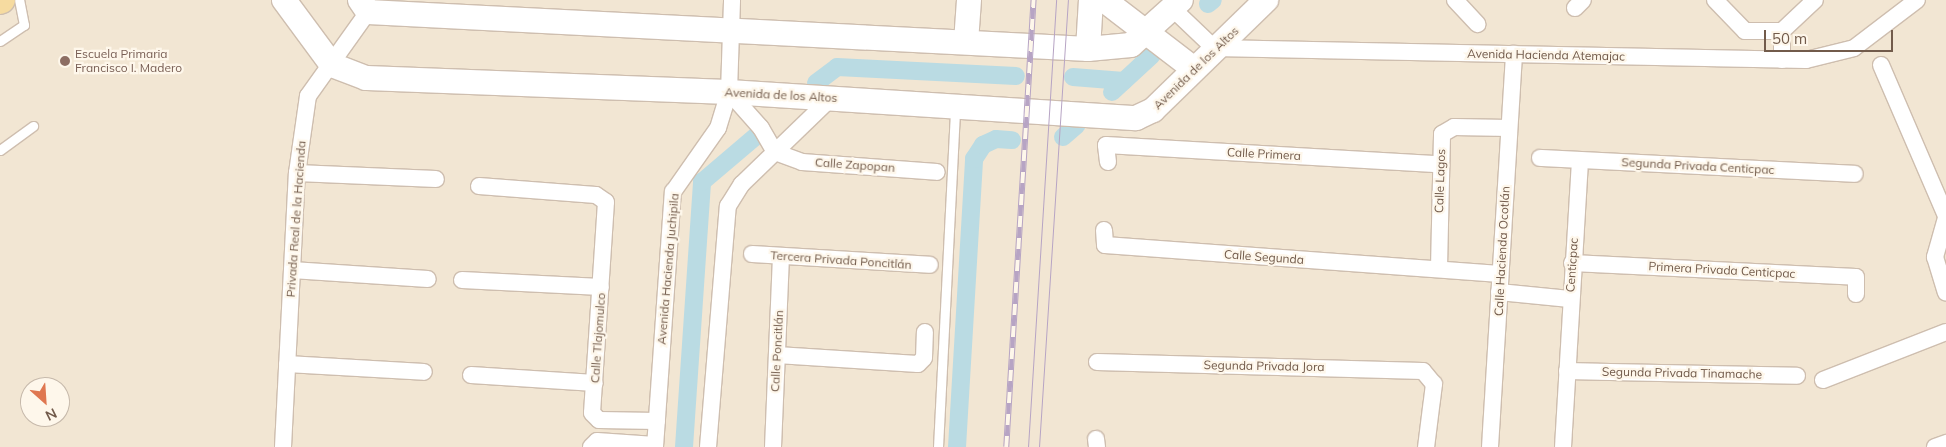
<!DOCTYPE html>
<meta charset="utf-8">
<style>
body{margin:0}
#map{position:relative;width:1946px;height:447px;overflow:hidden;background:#fbf3e5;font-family:Mulish,sans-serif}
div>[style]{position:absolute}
.residential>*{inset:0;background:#f2e6d3}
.canal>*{height:18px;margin:-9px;padding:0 9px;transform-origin:9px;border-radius:9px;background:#badbe3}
.roads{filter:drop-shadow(1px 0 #cebeaf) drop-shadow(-1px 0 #cebeaf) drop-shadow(0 1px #cebeaf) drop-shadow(0 -1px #cebeaf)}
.lane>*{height:9px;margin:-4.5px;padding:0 4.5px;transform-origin:4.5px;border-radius:4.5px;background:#fff}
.street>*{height:16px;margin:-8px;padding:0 8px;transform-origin:8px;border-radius:8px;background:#fff}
.secondary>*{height:24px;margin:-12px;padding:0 12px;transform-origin:12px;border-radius:12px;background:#fff}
.primary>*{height:26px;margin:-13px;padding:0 13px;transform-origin:13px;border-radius:13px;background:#f6dba0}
.tram>*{height:1px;margin:-0.5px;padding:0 0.5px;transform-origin:0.5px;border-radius:0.5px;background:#b7a4c4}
.rail>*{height:5.5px;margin-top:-2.75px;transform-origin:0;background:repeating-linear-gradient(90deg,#fef7eb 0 11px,#b7a4c4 0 22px);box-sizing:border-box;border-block:1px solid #b7a4c4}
.dots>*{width:14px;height:14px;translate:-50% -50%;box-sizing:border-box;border:2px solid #fef7eb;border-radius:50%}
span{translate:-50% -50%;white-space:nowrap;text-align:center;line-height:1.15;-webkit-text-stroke:4.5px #fef7eb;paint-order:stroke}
.education-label{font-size:12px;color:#785e54}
.left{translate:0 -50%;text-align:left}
.street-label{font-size:12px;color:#725b4b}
.north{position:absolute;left:20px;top:377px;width:50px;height:50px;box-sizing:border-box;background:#fef7eb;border:1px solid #c6b9ab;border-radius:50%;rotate:154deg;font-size:14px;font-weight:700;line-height:20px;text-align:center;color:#725b4b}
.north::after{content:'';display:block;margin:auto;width:18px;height:22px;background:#df7750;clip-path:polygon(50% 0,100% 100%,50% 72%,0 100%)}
.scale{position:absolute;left:1764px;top:30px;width:129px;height:22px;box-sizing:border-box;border:2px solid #725b4b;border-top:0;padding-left:6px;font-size:15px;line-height:18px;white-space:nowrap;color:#725b4b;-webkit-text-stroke:4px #fef7eb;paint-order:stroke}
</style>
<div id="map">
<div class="residential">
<div style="clip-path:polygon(evenodd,0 0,1946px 0,1946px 447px,0 447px,0 0,30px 387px,60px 387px,60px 417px,30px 417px,30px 387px)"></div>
</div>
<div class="canal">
<div style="left:1208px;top:4px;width:6px;rotate:-39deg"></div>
<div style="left:1073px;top:77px;width:51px;rotate:4.5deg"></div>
<div style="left:816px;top:83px;width:26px;rotate:-37deg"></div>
<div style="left:837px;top:67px;width:179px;rotate:2.9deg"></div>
<div style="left:1112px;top:92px;width:54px;rotate:-42.8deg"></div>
<div style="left:1063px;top:137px;width:18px;rotate:-41deg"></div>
<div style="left:684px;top:447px;width:266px;rotate:-86.1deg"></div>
<div style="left:702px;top:182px;width:70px;rotate:-40.3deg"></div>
<div style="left:957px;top:447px;width:289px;rotate:-86.6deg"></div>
<div style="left:974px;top:159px;width:17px;rotate:-57deg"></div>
<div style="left:983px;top:145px;width:14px;rotate:-25deg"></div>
<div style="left:996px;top:139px;width:16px;rotate:4deg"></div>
</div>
<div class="roads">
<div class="lane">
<div style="left:0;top:41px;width:29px;rotate:-34deg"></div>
<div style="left:24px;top:25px;width:25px;rotate:-101deg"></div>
<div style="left:0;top:150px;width:41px;rotate:-36deg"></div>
<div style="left:938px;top:447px;width:340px;rotate:-87.1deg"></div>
</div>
<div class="street">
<div style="left:1173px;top:0;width:8px;rotate:97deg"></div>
<div style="left:1172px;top:8px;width:58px;rotate:43.6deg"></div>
<div style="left:1214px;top:48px;width:592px;rotate:1.16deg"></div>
<div style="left:1806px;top:60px;width:49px;rotate:-14deg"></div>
<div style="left:1854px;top:48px;width:79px;rotate:-37.3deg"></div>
<div style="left:1455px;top:0;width:33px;rotate:47deg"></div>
<div style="left:1715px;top:0;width:43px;rotate:45.9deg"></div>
<div style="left:1745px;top:31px;width:37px"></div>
<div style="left:1575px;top:8px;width:11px;rotate:-45deg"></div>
<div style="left:1782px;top:60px;width:29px;rotate:-90deg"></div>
<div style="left:1782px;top:31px;width:45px;rotate:-43.2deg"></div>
<div style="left:1881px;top:65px;width:164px;rotate:66.7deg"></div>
<div style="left:729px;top:92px;width:48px;rotate:48.4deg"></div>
<div style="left:761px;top:128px;width:28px;rotate:60deg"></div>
<div style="left:775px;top:152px;width:29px;rotate:20deg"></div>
<div style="left:802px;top:162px;width:135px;rotate:4.2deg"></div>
<div style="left:1540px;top:158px;width:315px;rotate:2.9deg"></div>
<div style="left:1108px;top:162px;width:17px;rotate:-97deg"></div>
<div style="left:1106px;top:145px;width:333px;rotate:3.3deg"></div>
<div style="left:297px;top:173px;width:139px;rotate:2.5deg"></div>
<div style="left:479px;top:186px;width:117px;rotate:4.4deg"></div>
<div style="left:596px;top:195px;width:12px;rotate:35deg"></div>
<div style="left:606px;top:202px;width:211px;rotate:93.8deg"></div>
<div style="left:592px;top:413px;width:10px;rotate:45deg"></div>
<div style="left:599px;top:420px;width:58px;rotate:1deg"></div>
<div style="left:1946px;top:218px;width:41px;rotate:105.8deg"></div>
<div style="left:1935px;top:257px;width:37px;rotate:73deg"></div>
<div style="left:1104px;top:230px;width:15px;rotate:86deg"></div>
<div style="left:1105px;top:245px;width:396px;rotate:4.2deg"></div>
<div style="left:752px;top:254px;width:178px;rotate:3.5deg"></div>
<div style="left:1572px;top:263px;width:284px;rotate:2.8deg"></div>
<div style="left:1856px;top:277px;width:17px;rotate:90deg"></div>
<div style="left:1439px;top:268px;width:134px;rotate:-88.7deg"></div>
<div style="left:1442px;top:134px;width:14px;rotate:-30deg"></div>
<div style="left:1454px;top:127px;width:55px;rotate:1deg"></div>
<div style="left:292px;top:270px;width:136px;rotate:3.8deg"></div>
<div style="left:462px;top:280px;width:139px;rotate:2.9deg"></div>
<div style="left:1499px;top:292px;width:71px;rotate:5.6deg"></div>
<div style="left:777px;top:355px;width:141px;rotate:3.7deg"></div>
<div style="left:918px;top:364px;width:8px;rotate:-45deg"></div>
<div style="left:924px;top:358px;width:26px;rotate:-88deg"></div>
<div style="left:1097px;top:362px;width:326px;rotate:1.6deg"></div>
<div style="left:1423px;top:371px;width:17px;rotate:50deg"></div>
<div style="left:1434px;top:384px;width:64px;rotate:97.2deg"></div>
<div style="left:287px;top:364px;width:137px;rotate:3.3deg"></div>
<div style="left:1567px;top:371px;width:230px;rotate:1.2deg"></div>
<div style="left:471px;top:375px;width:124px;rotate:3.7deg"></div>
<div style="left:1823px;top:380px;width:132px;rotate:-21.3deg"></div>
<div style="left:1096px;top:439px;width:8px;rotate:83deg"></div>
<div style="left:283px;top:447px;width:274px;rotate:-87.1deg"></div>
<div style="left:297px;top:173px;width:78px;rotate:-81.9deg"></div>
<div style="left:308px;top:96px;width:103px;rotate:-54.5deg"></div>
<div style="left:591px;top:447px;width:8px;rotate:-45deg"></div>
<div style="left:597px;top:441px;width:58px;rotate:3.9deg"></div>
<div style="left:655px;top:447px;width:256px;rotate:-86deg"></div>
<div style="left:673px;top:192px;width:78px;rotate:-54.9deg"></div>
<div style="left:718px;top:128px;width:38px;rotate:-73deg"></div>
<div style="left:729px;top:92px;width:92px;rotate:-88.1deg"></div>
<div style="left:708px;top:447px;width:242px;rotate:-85.3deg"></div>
<div style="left:728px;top:206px;width:26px;rotate:-58deg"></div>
<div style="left:742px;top:184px;width:124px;rotate:-44deg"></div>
<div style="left:773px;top:447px;width:191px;rotate:-87.6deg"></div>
<div style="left:1490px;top:447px;width:394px;rotate:-86.5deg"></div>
<div style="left:1563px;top:447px;width:287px;rotate:-86.6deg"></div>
<div style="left:1935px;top:447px;width:12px;rotate:-20deg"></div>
</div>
<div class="secondary">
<div style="left:284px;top:0;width:81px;rotate:53.6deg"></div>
<div style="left:332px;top:65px;width:36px;rotate:21deg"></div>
<div style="left:366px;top:78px;width:363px;rotate:2.2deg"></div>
<div style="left:729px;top:92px;width:408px;rotate:3.7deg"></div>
<div style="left:1136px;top:118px;width:19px;rotate:-25deg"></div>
<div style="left:1153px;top:110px;width:158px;rotate:-44.2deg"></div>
<div style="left:360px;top:0;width:14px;rotate:56deg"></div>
<div style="left:368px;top:12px;width:721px;rotate:2.94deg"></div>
<div style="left:1088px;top:49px;width:43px;rotate:-5.3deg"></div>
<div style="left:1131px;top:45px;width:67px;rotate:-42deg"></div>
<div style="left:1104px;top:0;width:113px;rotate:37.5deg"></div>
<div style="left:966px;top:42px;width:42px;rotate:-85.9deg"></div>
<div style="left:1088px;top:49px;width:49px;rotate:-86.5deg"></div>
</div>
<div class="primary">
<div style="left:0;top:1px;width:2px;rotate:-27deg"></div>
</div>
</div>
<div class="tram">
<div style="left:1028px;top:447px;width:448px;rotate:-86.4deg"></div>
<div style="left:1039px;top:447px;width:448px;rotate:-86.3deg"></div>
</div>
<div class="rail">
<div style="left:1006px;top:447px;width:448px;rotate:-86.5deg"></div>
</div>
<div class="dots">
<div style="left:65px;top:61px;background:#8d6e63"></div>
</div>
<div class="education-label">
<span class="left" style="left:75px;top:61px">Escuela Primaria<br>Francisco I. Madero</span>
</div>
<div class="street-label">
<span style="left:1546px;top:55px;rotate:1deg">Avenida Hacienda Atemajac</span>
<span style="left:1196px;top:68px;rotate:-44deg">Avenida de los Altos</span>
<span style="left:781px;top:95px;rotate:3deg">Avenida de los Altos</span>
<span style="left:1264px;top:154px;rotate:3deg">Calle Primera</span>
<span style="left:855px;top:165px;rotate:4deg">Calle Zapopan</span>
<span style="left:1698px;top:166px;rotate:3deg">Segunda Privada Centicpac</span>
<span style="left:1440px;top:181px;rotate:-88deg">Calle Lagos</span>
<span style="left:296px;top:219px;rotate:-86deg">Privada Real de la Hacienda</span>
<span style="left:1502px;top:251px;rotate:-87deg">Calle Hacienda Ocotlán</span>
<span style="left:1264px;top:257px;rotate:4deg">Calle Segunda</span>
<span style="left:841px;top:260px;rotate:4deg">Tercera Privada Poncitlán</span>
<span style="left:1572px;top:265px;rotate:-86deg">Centicpac</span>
<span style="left:668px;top:269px;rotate:-85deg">Avenida Hacienda Juchipila</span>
<span style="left:1722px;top:270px;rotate:3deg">Primera Privada Centicpac</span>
<span style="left:598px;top:338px;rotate:-86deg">Calle Tlajomulco</span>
<span style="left:777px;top:351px;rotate:-87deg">Calle Poncitlán</span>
<span style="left:1264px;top:366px;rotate:1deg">Segunda Privada Jora</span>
<span style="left:1682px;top:373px;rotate:1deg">Segunda Privada Tinamache</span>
</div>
<div class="north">N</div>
<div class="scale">50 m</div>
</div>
